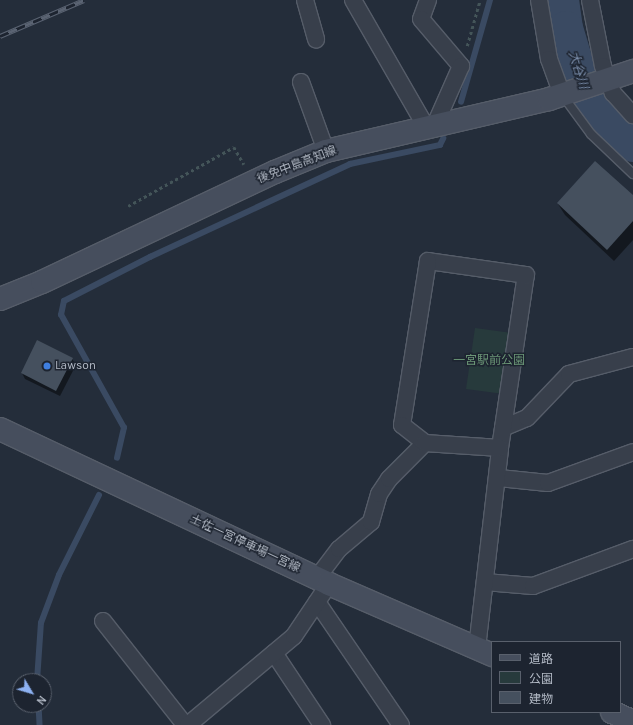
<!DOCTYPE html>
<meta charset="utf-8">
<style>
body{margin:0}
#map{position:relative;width:633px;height:725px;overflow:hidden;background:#242d3a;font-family:Karla,"Noto Sans JP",sans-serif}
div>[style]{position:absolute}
.green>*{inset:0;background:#273a3c}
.shadow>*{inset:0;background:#0007}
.stream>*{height:5.5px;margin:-2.75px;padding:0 2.75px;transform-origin:2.75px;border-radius:2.75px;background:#3a4a62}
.river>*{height:34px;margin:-17px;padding:0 17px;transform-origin:17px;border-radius:17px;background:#3a4a62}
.building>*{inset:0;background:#45505e}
.path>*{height:2.5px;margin-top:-1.25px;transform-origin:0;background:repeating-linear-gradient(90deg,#445559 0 3px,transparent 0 6px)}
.roads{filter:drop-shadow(1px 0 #565d69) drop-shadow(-1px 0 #565d69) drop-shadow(0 1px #565d69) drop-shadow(0 -1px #565d69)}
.service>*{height:8px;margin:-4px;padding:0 4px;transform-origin:4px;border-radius:4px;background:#383f4b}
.minor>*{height:16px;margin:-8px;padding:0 8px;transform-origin:8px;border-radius:8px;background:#383f4b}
.secondary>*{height:22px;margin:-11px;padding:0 11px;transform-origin:11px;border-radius:11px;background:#464e5d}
.rail>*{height:4.5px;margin-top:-2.25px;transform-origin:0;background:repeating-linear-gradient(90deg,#1d2430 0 9px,#5a6372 0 18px);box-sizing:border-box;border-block:1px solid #5a6372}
.dots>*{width:11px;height:11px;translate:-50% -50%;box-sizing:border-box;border:2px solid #1d2430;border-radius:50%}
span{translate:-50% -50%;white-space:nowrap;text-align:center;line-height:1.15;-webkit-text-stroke:3px #1d2430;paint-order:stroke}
.street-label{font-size:12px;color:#b3bac6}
.park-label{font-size:12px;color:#6b9676}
.poi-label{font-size:12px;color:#b3bac6}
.left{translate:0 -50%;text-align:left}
.water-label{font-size:13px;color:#7c8fac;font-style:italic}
.legend{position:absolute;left:491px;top:641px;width:130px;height:72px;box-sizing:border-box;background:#1d2430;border:1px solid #59606c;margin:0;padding:5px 7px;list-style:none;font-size:12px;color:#b3bac6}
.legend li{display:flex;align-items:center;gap:8px;height:20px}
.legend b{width:20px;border:1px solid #59606c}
.north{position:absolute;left:12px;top:673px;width:40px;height:40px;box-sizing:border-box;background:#1d2430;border:1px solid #59606c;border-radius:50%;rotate:128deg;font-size:11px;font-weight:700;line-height:16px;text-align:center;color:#b3bac6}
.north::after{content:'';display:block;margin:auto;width:14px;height:18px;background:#8db1f2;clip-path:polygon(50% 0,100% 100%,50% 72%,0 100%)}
</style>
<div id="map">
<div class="green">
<div style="clip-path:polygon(475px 328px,512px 333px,504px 394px,466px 389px)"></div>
</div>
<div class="shadow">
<div style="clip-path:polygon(633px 196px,633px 240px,614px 261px,565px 215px,558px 204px)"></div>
<div style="clip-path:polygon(72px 359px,76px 365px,60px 396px,25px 379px,22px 373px)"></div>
</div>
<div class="stream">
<div style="left:461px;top:102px;width:106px;rotate:-74.1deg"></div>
<div style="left:117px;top:458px;width:31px;rotate:-77deg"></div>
<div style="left:124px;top:428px;width:129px;rotate:-119.1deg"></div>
<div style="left:61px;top:315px;width:14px;rotate:-78deg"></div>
<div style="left:64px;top:301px;width:97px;rotate:-27.1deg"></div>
<div style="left:150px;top:257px;width:221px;rotate:-24.9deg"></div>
<div style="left:350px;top:164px;width:92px;rotate:-11.9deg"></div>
<div style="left:440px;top:145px;width:7px;rotate:-63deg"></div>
<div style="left:37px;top:681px;width:58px;rotate:-86.1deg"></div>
<div style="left:41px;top:623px;width:51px;rotate:-69.4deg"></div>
<div style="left:59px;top:575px;width:89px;rotate:-63.4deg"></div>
<div style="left:39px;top:705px;width:20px;rotate:87deg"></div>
</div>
<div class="river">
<div style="left:562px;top:0;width:28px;rotate:82deg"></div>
<div style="left:566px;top:28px;width:74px;rotate:73.5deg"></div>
<div style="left:587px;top:99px;width:65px;rotate:45deg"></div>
</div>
<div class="building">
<div style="clip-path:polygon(595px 161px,633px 195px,633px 221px,607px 250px,557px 203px)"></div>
<div style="clip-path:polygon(37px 340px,73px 358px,56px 391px,21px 373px)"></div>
</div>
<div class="path">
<div style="left:467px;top:46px;width:48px;rotate:-74.2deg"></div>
<div style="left:128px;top:206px;width:121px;rotate:-29.1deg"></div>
<div style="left:234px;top:147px;width:20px;rotate:60deg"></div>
</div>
<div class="roads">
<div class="service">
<div style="left:563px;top:96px;width:47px;rotate:53.6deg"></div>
<div style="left:591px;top:134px;width:58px;rotate:43.6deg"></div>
</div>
<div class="minor">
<div style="left:305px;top:0;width:41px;rotate:74.2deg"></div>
<div style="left:353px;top:0;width:146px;rotate:60.1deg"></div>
<div style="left:428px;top:0;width:20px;rotate:110deg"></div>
<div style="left:421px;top:19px;width:62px;rotate:49.6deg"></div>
<div style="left:461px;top:66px;width:64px;rotate:113.8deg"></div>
<div style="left:539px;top:0;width:60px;rotate:80.4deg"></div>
<div style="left:549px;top:59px;width:37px;rotate:70deg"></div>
<div style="left:590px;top:0;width:67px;rotate:78.9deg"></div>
<div style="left:603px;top:66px;width:29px;rotate:70deg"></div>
<div style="left:613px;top:93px;width:30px;rotate:48deg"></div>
<div style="left:301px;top:82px;width:73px;rotate:70.1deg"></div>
<div style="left:503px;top:428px;width:26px;rotate:-23deg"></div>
<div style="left:527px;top:418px;width:61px;rotate:-46.3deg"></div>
<div style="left:569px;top:374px;width:66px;rotate:-14.9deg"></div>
<div style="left:499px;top:478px;width:49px;rotate:5.8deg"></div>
<div style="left:548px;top:483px;width:90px;rotate:-20deg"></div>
<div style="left:317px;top:578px;width:36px;rotate:-53deg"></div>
<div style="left:339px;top:549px;width:42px;rotate:-40.2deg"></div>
<div style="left:371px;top:522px;width:29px;rotate:-74deg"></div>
<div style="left:379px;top:494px;width:18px;rotate:-56deg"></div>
<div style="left:389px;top:479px;width:51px;rotate:-45deg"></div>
<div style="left:485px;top:582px;width:48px;rotate:4.8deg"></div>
<div style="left:533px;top:586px;width:107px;rotate:-20.3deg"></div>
<div style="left:317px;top:602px;width:149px;rotate:55.7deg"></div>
<div style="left:103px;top:621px;width:132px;rotate:51.7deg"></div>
<div style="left:477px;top:648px;width:201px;rotate:-83.4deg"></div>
<div style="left:500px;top:448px;width:175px;rotate:-81.5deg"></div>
<div style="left:526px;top:275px;width:99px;rotate:-171.9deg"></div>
<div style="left:428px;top:261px;width:166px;rotate:99deg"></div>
<div style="left:402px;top:425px;width:29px;rotate:38deg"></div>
<div style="left:425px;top:443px;width:75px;rotate:3.8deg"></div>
<div style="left:274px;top:653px;width:87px;rotate:56.3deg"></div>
<div style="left:188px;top:725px;width:138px;rotate:-40deg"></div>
<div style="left:294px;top:636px;width:63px;rotate:-56.1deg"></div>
</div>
<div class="secondary">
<div style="left:0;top:299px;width:45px;rotate:-22deg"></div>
<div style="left:42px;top:282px;width:258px;rotate:-25.3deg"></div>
<div style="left:275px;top:172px;width:55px;rotate:-22.4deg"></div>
<div style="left:326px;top:151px;width:229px;rotate:-13.1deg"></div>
<div style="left:549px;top:99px;width:89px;rotate:-18.4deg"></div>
<div style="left:0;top:429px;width:364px;rotate:25.2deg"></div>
<div style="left:329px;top:584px;width:178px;rotate:23.5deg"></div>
<div style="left:612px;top:712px;width:23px;rotate:25deg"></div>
</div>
</div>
<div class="rail">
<div style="left:0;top:36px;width:91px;rotate:-23.2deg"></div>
</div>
<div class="dots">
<div style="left:47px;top:366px;background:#3f7fe0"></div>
</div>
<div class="street-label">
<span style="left:297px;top:165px;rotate:-21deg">後免中島高知線</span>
<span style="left:245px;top:544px;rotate:25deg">土佐一宮停車場一宮線</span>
</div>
<div class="park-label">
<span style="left:489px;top:361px">一宮駅前公園</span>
</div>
<div class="poi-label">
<span class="left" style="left:55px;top:366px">Lawson</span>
</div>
<div class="water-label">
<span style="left:578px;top:70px;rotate:73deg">大谷川</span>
</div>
<ul class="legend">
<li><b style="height:5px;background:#464e5d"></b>道路</li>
<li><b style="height:11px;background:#273a3c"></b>公園</li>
<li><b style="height:11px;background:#45505e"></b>建物</li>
</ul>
<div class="north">N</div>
</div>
